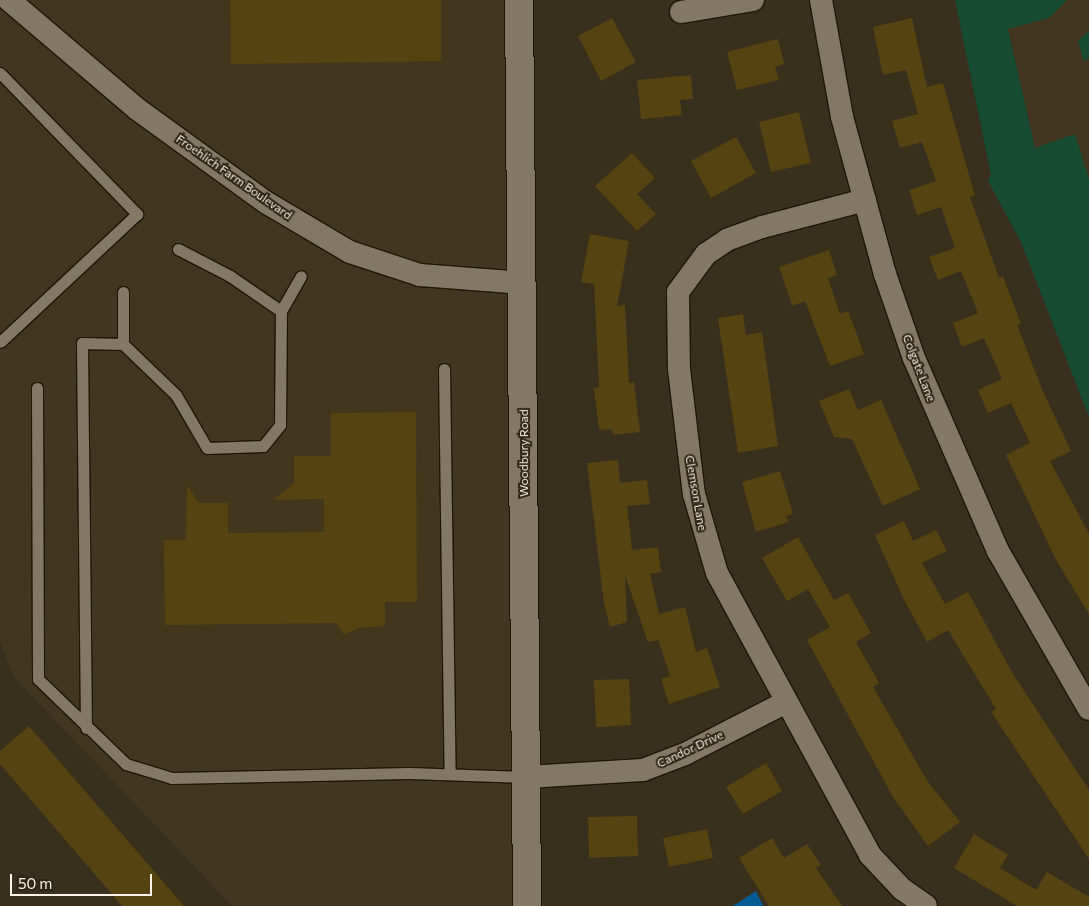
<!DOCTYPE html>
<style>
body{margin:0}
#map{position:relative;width:1089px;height:906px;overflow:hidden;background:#382f1d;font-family:Commissioner,sans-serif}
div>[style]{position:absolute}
.built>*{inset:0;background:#43361e}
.green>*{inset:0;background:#184c32}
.water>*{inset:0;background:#005c93}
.building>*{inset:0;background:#574212}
.roads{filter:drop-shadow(1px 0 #1f1706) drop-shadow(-1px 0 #1f1706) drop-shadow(0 1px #1f1706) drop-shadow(0 -1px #1f1706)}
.lane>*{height:11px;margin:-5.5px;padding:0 5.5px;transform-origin:5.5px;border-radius:5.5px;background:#827864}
.street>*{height:22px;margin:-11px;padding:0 11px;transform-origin:11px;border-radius:11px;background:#827864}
.secondary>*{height:28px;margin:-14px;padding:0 14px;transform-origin:14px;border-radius:14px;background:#827864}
span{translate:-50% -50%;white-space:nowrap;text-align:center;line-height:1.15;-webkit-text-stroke:4px #2e2513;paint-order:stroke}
.street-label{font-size:12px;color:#faf4e9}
.scale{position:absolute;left:10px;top:874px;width:142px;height:22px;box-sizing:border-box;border:2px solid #faf4e9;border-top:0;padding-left:6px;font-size:15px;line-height:18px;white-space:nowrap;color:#faf4e9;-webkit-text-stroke:4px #2e2513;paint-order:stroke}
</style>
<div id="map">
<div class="built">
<div style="clip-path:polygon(0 0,515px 0,516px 906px,232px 906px,14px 677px,0 642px)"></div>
<div style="clip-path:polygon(1067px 0,1089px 0,1089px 183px,1035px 148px,1008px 28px,1049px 18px)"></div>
</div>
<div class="green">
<div style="clip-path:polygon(955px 0,1067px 0,1049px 18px,1008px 29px,1035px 148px,1075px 134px,1089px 179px,1089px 417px,1021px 242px,988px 181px,991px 175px)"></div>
<div style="clip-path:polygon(1089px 31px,1089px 58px,1084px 62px,1078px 40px)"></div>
</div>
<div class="water">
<div style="clip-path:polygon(756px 891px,763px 906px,733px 906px)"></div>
</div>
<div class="building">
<div style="clip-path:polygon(230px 0,441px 0,441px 61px,231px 64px)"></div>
<div style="clip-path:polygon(612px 18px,636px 62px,601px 81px,578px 36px)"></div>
<div style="clip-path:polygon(912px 18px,927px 87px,943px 83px,975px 196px,970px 197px,999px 278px,1003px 276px,1021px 324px,1017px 325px,1042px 389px,1071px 451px,1050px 461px,1089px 534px,1089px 614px,1056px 560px,1006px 455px,1030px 443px,1011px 403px,988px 413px,978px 390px,1002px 379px,984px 338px,962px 347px,953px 323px,978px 313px,961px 271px,938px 280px,929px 257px,955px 248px,941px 207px,917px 215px,909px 190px,936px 181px,922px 142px,900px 148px,892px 121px,918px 114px,906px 70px,883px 75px,873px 27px)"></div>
<div style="clip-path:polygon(778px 39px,784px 64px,775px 67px,779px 80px,737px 90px,727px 52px)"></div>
<div style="clip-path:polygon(691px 75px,693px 99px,680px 100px,682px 115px,641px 119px,637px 80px)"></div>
<div style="clip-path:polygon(799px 112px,811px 163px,771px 172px,759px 122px)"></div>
<div style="clip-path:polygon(736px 137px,756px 173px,711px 198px,691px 161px)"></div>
<div style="clip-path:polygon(632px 153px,655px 178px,637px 194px,656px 214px,637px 231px,595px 186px)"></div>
<div style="clip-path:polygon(590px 234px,629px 241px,617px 306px,625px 305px,629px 383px,634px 382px,640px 432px,613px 435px,612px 429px,599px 430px,594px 388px,599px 387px,594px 284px,581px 282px)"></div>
<div style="clip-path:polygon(829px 250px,837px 275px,828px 278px,840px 314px,848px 311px,864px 354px,830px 366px,805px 301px,792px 306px,779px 267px)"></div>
<div style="clip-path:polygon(743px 314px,746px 335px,762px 332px,778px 446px,738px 453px,718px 318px)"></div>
<div style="clip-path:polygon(849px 389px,858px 410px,881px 400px,920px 489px,883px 506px,852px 439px,834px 437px,819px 401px)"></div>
<div style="clip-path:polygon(416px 412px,417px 602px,385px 602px,385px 626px,358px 628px,344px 635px,336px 623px,165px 625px,164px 540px,186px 540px,187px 485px,199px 503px,228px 503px,228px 533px,324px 532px,324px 499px,273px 500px,294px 483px,294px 456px,331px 456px,331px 413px)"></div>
<div style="clip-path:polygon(618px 460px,620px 483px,647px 480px,650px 504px,627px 506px,632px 550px,658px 547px,661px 572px,650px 574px,659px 614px,685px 607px,696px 652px,707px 648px,720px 687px,669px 704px,661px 679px,670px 676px,658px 640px,648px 642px,625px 575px,627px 622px,610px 627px,604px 603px,587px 463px)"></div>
<div style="clip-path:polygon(780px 471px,793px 514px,786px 516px,789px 522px,756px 532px,742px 482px)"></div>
<div style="clip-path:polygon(904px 521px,913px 541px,936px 530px,947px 551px,922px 563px,945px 604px,968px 592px,1013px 674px,1089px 790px,1089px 859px,991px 712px,996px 709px,948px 630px,927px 642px,904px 600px,875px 535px)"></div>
<div style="clip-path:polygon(798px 537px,834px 600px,848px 593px,871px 633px,856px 642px,879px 683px,873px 687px,928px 782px,960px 822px,928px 846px,893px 797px,807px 640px,830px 627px,808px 589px,787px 601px,762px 558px)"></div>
<div style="clip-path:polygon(629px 679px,631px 725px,596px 727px,594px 680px)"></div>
<div style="clip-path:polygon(29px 726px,184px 906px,122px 906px,0 764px,0 751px)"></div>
<div style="clip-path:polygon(766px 763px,782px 791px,743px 814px,726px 787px)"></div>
<div style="clip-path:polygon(637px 816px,638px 856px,589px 858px,588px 817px)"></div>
<div style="clip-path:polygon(707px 829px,713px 858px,669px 867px,663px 838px)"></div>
<div style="clip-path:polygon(974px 834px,1008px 855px,1000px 868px,1036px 890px,1047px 872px,1089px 897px,1089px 906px,1017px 906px,954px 868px)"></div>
<div style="clip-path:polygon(772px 838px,784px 858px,807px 844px,821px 865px,816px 868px,842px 906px,769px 906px,739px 858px)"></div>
</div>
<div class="roads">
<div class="lane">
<div style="left:0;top:73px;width:197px;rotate:45.8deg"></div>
<div style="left:137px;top:214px;width:187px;rotate:136.9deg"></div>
<div style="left:178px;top:249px;width:59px;rotate:27.4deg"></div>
<div style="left:230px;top:276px;width:62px;rotate:34.5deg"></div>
<div style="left:123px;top:344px;width:52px;rotate:-90deg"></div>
<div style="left:444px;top:369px;width:405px;rotate:89.2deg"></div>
<div style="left:37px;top:388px;width:291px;rotate:89.8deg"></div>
<div style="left:38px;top:679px;width:122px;rotate:44deg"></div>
<div style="left:126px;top:764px;width:48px;rotate:16.9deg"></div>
<div style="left:172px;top:778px;width:237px;rotate:-1.2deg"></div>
<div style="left:409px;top:773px;width:117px;rotate:2deg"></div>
<div style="left:86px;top:728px;width:385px;rotate:-90.6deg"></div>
<div style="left:82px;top:343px;width:41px;rotate:1.4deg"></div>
<div style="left:123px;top:344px;width:74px;rotate:43.9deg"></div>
<div style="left:176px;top:395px;width:61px;rotate:59.7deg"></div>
<div style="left:207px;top:448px;width:56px;rotate:-2deg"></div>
<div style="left:263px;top:446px;width:27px;rotate:-51deg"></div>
<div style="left:280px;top:425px;width:114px;rotate:-89.5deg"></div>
<div style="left:281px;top:311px;width:40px;rotate:-60.3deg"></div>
</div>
<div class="street">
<div style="left:9px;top:0;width:168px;rotate:40.4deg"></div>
<div style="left:137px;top:109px;width:160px;rotate:35.9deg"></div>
<div style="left:267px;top:203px;width:96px;rotate:30.6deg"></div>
<div style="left:350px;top:252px;width:74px;rotate:18.2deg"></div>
<div style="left:420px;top:275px;width:104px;rotate:4.4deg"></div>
<div style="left:821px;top:0;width:119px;rotate:79.8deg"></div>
<div style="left:842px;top:117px;width:163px;rotate:74.7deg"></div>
<div style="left:885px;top:274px;width:89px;rotate:71deg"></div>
<div style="left:914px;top:358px;width:210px;rotate:66.5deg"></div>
<div style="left:998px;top:551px;width:182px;rotate:60.1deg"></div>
<div style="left:681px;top:12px;width:73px;rotate:-9.5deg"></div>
<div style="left:865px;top:200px;width:106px;rotate:165.3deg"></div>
<div style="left:762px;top:227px;width:37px;rotate:160deg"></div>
<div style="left:727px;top:240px;width:25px;rotate:146deg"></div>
<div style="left:706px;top:254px;width:47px;rotate:126.4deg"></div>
<div style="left:678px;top:292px;width:77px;rotate:89.3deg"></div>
<div style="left:679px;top:369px;width:126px;rotate:83.2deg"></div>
<div style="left:694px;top:494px;width:82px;rotate:73.8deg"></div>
<div style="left:717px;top:573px;width:321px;rotate:61.5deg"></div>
<div style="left:870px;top:855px;width:47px;rotate:46.7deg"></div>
<div style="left:902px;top:889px;width:29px;rotate:35deg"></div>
<div style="left:527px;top:777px;width:116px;rotate:-3.5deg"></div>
<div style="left:643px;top:770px;width:45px;rotate:-20.9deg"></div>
<div style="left:685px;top:754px;width:114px;rotate:-27.2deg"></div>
</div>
<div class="secondary">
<div style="left:519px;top:0;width:906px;rotate:89.49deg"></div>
</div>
</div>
<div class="street-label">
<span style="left:234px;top:177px;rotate:35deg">Froehlich Farm Boulevard</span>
<span style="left:919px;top:368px;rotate:69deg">Colgate Lane</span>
<span style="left:524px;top:453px;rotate:-90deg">Woodbury Road</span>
<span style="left:696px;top:493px;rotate:80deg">Clemson Lane</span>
<span style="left:690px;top:749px;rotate:-25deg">Candor Drive</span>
</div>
<div class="scale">50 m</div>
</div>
